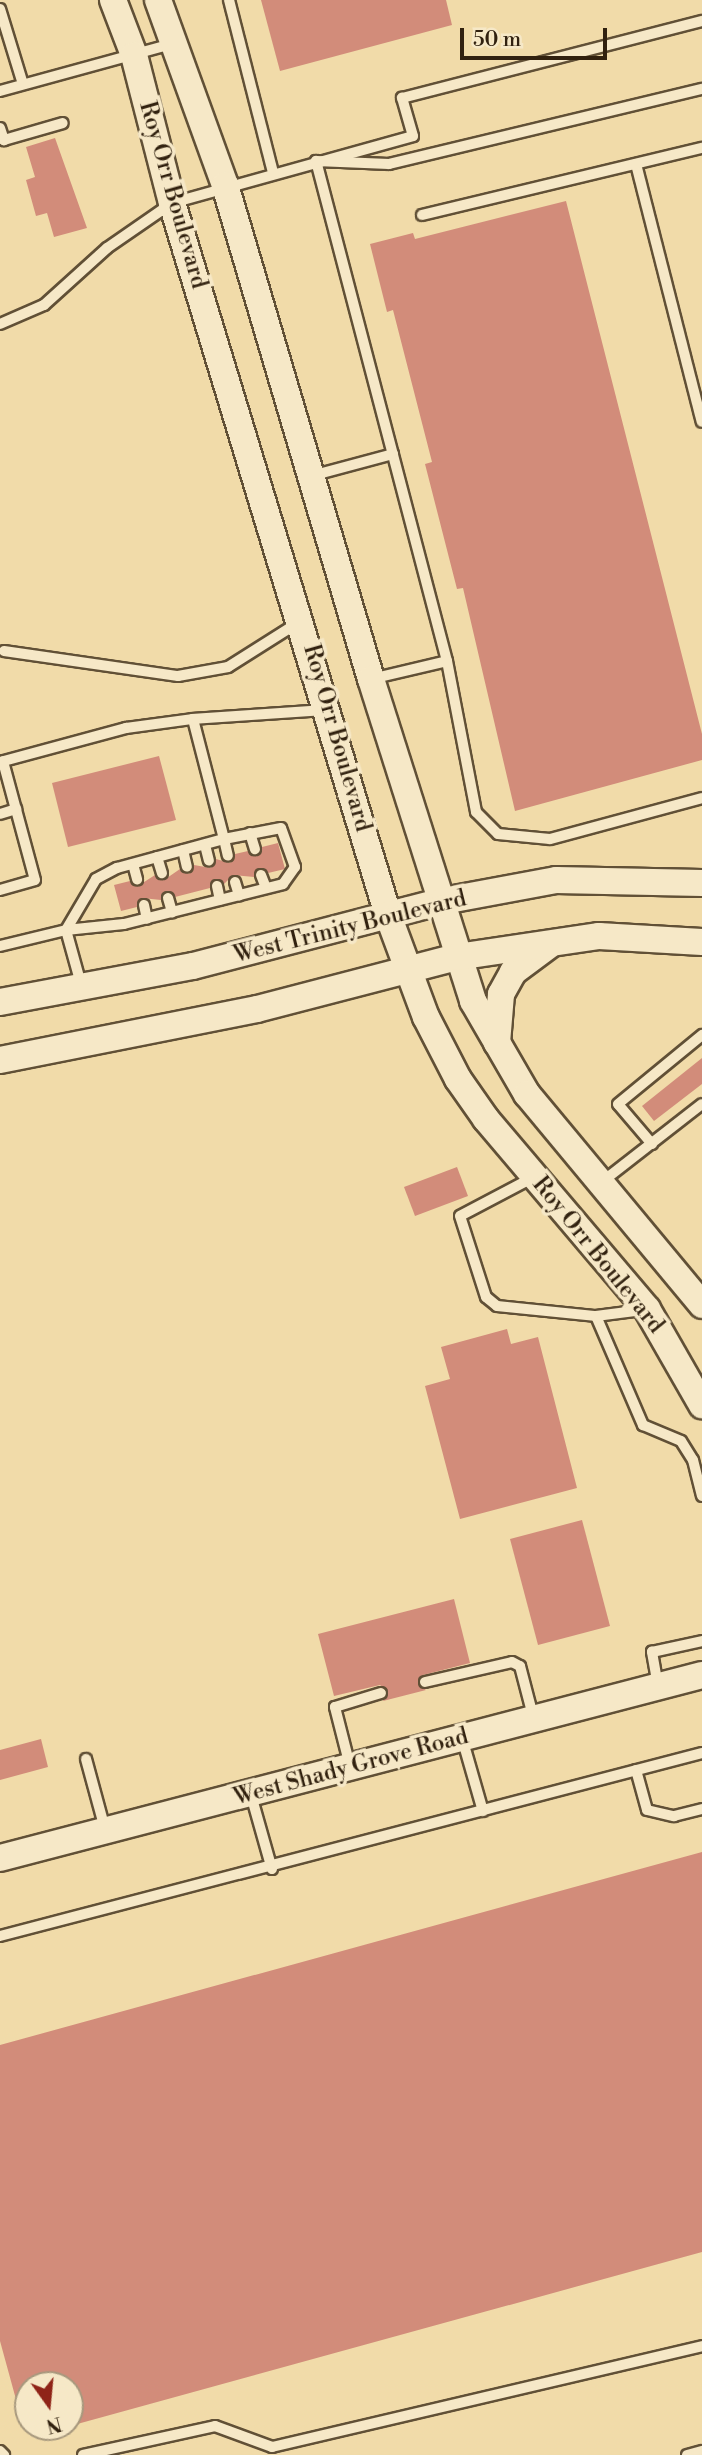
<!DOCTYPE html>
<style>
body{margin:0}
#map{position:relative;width:702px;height:2455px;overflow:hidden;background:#f1dba9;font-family:"Libre Bodoni",serif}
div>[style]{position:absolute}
.building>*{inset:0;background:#d28c7a}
.roads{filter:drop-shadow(2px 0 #615036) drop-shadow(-2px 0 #615036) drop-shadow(0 2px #615036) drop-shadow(0 -2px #615036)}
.service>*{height:10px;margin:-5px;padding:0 5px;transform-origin:5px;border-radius:5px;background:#f6e8c7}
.secondary>*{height:26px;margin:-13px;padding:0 13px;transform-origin:13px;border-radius:13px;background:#f6e8c7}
span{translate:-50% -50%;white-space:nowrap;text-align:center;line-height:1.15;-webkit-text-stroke:7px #f6e8c7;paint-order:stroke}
.street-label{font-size:23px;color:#31210f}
.north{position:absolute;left:14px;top:2371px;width:70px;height:70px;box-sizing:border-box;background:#f6e8c7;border:2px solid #a7987d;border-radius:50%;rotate:165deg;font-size:19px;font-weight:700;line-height:28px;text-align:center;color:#31210f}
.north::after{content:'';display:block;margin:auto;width:24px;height:32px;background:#8f2418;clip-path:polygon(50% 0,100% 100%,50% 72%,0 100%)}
.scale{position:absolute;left:460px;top:28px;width:147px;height:32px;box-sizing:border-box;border:4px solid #31210f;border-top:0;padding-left:9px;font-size:21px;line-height:24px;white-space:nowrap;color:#31210f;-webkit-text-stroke:5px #f6e8c7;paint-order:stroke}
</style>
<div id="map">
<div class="building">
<div style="clip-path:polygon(261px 0,446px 0,452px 25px,280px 71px)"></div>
<div style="clip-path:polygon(55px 138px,87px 228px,54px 237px,47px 213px,36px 216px,26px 180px,35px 177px,26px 147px)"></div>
<div style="clip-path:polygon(566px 201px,702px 734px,702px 760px,515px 811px,463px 588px,457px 589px,425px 464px,432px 462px,393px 310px,387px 312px,370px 244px,413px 233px,415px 239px)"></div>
<div style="clip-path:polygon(159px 756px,176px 820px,68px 847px,52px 783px)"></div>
<div style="clip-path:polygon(278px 843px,285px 869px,268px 873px,259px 868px,254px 877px,233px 875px,224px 884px,215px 879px,210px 888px,175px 897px,167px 891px,161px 900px,142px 898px,137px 907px,121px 911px,114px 885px,130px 881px,138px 886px,155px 875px,164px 880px,180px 869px,189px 874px,194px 865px,211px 868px,216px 859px,230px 863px,235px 854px,248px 851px,257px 856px,262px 847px)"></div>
<div style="clip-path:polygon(702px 1058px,702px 1084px,654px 1121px,642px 1106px)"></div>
<div style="clip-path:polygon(457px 1167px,468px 1196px,415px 1216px,404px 1187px)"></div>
<div style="clip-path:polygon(507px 1329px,511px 1344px,538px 1337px,577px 1488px,460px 1519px,425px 1386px,450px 1379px,441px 1347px)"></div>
<div style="clip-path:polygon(582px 1520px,610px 1626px,538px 1645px,510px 1539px)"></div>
<div style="clip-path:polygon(454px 1599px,470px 1663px,423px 1675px,418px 1684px,426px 1690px,383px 1701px,388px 1692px,380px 1685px,334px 1696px,318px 1634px)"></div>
<div style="clip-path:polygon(41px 1739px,48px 1767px,0 1780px,0 1750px)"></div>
<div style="clip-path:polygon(702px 1852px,702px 2252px,70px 2426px,70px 2385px,28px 2385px,28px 2425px,23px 2425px,0 2341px,0 2045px)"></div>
</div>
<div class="roads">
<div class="service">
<div style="left:229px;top:0;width:178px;rotate:75.7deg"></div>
<div style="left:0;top:9px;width:78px;rotate:73deg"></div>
<div style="left:0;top:91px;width:178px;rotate:-15.3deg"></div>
<div style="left:0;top:128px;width:13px;rotate:72deg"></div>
<div style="left:4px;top:140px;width:61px;rotate:-16.1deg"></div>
<div style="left:636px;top:164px;width:266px;rotate:75.7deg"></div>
<div style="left:422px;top:215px;width:288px;rotate:-13.5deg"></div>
<div style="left:0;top:324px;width:48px;rotate:-23.4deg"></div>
<div style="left:44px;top:305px;width:85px;rotate:-42.1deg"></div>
<div style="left:107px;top:248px;width:79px;rotate:-34.7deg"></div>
<div style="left:172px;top:203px;width:250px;rotate:-15.5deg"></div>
<div style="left:413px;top:136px;width:40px;rotate:-106deg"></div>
<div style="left:402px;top:98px;width:310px;rotate:-14.4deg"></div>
<div style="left:311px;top:476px;width:85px;rotate:-15deg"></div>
<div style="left:4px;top:651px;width:176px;rotate:8.2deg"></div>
<div style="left:178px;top:676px;width:51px;rotate:-10.2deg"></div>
<div style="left:228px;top:667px;width:80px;rotate:-32.3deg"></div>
<div style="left:447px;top:661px;width:517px;rotate:-104.68deg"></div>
<div style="left:316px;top:161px;width:73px;rotate:2.4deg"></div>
<div style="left:389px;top:164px;width:322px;rotate:-13.5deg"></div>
<div style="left:371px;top:679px;width:78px;rotate:-13.3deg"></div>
<div style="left:447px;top:661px;width:154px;rotate:79.1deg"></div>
<div style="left:476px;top:812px;width:31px;rotate:45deg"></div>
<div style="left:498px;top:834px;width:52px;rotate:5.5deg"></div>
<div style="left:550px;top:839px;width:157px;rotate:-15.1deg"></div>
<div style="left:0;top:762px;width:131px;rotate:-15.1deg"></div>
<div style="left:126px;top:728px;width:68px;rotate:-7.7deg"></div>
<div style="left:0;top:814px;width:17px;rotate:-17deg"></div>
<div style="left:250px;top:833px;width:17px;rotate:73deg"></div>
<div style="left:205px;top:845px;width:16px;rotate:76deg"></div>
<div style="left:183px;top:850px;width:17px;rotate:77deg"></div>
<div style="left:157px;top:857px;width:17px;rotate:73deg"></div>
<div style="left:133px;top:864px;width:16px;rotate:75deg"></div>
<div style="left:261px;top:875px;width:14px;rotate:69deg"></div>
<div style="left:235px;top:882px;width:14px;rotate:73deg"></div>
<div style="left:217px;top:886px;width:14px;rotate:78deg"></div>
<div style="left:0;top:890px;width:36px;rotate:-16deg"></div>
<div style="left:35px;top:880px;width:123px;rotate:-105.1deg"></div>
<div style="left:168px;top:898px;width:15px;rotate:74deg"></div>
<div style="left:144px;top:905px;width:14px;rotate:78deg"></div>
<div style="left:66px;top:930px;width:59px;rotate:-59.5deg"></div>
<div style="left:96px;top:879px;width:24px;rotate:-28deg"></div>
<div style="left:117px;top:868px;width:111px;rotate:-15.2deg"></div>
<div style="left:224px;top:839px;width:124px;rotate:-104.5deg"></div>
<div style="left:193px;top:719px;width:131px;rotate:-3.9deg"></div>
<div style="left:66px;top:930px;width:58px;rotate:-5.9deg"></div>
<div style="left:124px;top:924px;width:164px;rotate:-14.1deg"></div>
<div style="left:283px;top:884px;width:21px;rotate:-55deg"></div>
<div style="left:295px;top:867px;width:41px;rotate:-109.7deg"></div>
<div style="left:281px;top:828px;width:58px;rotate:169.1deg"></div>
<div style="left:224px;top:839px;width:17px;rotate:77deg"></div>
<div style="left:0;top:946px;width:68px;rotate:-13.6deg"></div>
<div style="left:66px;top:930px;width:56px;rotate:74.5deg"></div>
<div style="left:652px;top:1144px;width:52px;rotate:-130.4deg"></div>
<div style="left:618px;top:1104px;width:109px;rotate:-39.4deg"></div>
<div style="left:532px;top:1178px;width:81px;rotate:152.2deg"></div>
<div style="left:460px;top:1216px;width:85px;rotate:72.2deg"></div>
<div style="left:486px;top:1297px;width:14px;rotate:39deg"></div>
<div style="left:497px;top:1306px;width:100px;rotate:5.8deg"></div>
<div style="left:596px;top:1316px;width:47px;rotate:-7.3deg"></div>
<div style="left:603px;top:1181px;width:125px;rotate:-37.9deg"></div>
<div style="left:596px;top:1316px;width:119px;rotate:66.7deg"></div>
<div style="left:643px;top:1425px;width:41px;rotate:22.8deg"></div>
<div style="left:681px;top:1441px;width:22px;rotate:58deg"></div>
<div style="left:693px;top:1460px;width:37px;rotate:76deg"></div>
<div style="left:425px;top:1682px;width:89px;rotate:-12.9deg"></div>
<div style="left:512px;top:1662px;width:9px;rotate:27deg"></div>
<div style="left:520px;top:1666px;width:52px;rotate:75.4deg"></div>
<div style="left:658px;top:1686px;width:35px;rotate:-100deg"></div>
<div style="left:652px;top:1652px;width:51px;rotate:-12.4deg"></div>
<div style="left:462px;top:1738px;width:76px;rotate:74deg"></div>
<div style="left:86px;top:1759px;width:73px;rotate:74.8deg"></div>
<div style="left:350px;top:1766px;width:61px;rotate:-104.3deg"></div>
<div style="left:335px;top:1707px;width:48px;rotate:-16.9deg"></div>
<div style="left:636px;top:1770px;width:41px;rotate:74.6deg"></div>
<div style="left:647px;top:1810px;width:28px;rotate:13deg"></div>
<div style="left:674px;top:1816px;width:29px;rotate:-14deg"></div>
<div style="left:251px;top:1795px;width:77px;rotate:74.2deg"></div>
<div style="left:0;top:1936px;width:725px;rotate:-14.61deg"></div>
<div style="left:0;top:2451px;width:6px;rotate:45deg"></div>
<div style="left:83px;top:2455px;width:135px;rotate:-12.4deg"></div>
<div style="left:215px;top:2426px;width:61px;rotate:20.2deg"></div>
<div style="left:272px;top:2447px;width:442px;rotate:-13.2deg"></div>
<div style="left:687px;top:2455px;width:16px;rotate:-15deg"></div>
</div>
<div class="secondary">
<div style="left:113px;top:0;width:59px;rotate:69.1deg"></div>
<div style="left:134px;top:55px;width:153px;rotate:75.6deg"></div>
<div style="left:172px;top:203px;width:744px;rotate:73.12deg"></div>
<div style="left:388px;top:915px;width:109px;rotate:69.6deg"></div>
<div style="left:426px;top:1017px;width:70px;rotate:62.7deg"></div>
<div style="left:458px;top:1079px;width:49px;rotate:55deg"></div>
<div style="left:486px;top:1119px;width:249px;rotate:49.7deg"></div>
<div style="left:647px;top:1309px;width:111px;rotate:60.2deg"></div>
<div style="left:158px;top:0;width:197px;rotate:70.1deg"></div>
<div style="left:225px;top:185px;width:515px;rotate:73.54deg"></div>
<div style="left:371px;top:679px;width:338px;rotate:72.4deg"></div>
<div style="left:473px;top:1001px;width:108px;rotate:59.9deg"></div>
<div style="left:527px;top:1094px;width:274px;rotate:50.3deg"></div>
<div style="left:0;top:1002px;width:196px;rotate:-10.6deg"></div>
<div style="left:193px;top:966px;width:258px;rotate:-14.6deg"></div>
<div style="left:443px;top:901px;width:115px;rotate:-10.5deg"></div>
<div style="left:556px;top:880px;width:146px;rotate:1.2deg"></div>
<div style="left:497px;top:1043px;width:49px;rotate:-85.3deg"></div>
<div style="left:501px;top:994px;width:25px;rotate:-61deg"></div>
<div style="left:513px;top:972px;width:44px;rotate:-36.6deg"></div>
<div style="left:0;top:1060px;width:262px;rotate:-11.2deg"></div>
<div style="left:257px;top:1009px;width:207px;rotate:-14.6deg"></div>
<div style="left:457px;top:957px;width:144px;rotate:-8.4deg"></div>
<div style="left:599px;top:936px;width:103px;rotate:3.3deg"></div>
<div style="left:0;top:1858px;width:725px;rotate:-14.61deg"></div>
</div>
</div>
<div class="street-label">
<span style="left:173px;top:195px;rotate:74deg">Roy Orr Boulevard</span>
<span style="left:337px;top:738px;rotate:74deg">Roy Orr Boulevard</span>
<span style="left:350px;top:927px;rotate:-14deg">West Trinity Boulevard</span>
<span style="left:598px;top:1255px;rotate:51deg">Roy Orr Boulevard</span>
<span style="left:351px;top:1767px;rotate:-15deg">West Shady Grove Road</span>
</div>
<div class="north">N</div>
<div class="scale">50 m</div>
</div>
